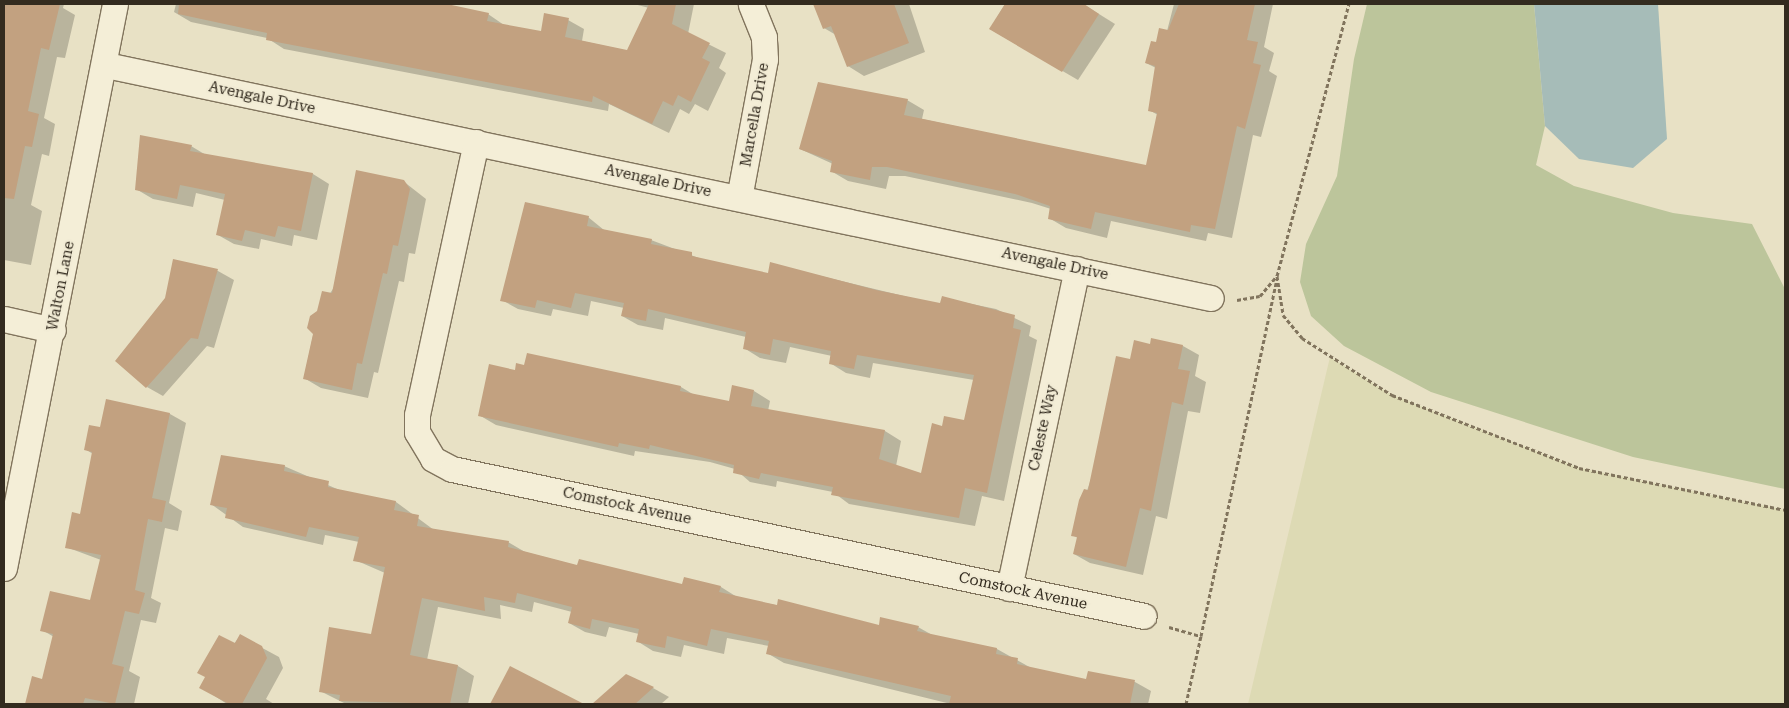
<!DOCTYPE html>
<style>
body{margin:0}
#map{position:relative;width:1789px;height:708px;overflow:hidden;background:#e8e1c5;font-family:"Roboto Serif",serif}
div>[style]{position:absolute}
.farmland>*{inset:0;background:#dddab4}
.green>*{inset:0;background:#bcc59b}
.water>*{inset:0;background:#a6bcb8}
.shadow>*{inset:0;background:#0003}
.building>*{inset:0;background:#c2a180}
.path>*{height:3px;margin-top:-1.5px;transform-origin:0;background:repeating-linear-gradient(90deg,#81745d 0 4px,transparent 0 6.5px)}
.roads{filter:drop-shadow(1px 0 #81745d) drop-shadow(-1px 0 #81745d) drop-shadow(0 1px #81745d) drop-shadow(0 -1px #81745d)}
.street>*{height:25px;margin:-12.5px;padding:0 12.5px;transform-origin:12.5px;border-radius:12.5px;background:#f4eed7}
span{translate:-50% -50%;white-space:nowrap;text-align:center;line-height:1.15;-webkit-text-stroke:4px #f1ebd4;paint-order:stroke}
.street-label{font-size:15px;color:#332b1f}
.frame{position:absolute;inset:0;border:5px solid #332b1f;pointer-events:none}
</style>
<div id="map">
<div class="farmland">
<div style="clip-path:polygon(1330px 357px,1392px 395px,1579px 468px,1785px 510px,1785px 704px,1248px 704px)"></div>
</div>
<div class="green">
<div style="clip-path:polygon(1367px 4px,1534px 4px,1545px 126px,1536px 165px,1574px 186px,1673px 213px,1752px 224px,1785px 289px,1785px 489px,1633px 457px,1431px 392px,1344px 346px,1311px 316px,1300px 282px,1306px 244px,1337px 176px,1354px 59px)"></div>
</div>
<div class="water">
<div style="clip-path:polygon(1534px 4px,1658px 4px,1667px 139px,1633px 168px,1579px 159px,1545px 126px)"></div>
</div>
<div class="shadow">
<div style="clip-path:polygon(4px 4px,64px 4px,63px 8px,75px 15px,65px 58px,57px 57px,44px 118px,55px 124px,49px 156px,42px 154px,31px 205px,42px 211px,31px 265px,4px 260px)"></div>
<div style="clip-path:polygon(176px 4px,437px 4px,488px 14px,504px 25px,542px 33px,568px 20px,584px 29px,582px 41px,628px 51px,649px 8px,634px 4px,694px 4px,688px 34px,726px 53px,719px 68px,726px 73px,708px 111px,695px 104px,689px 114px,680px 109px,669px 133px,609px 104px,608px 111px,284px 49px,267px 38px,191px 22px,174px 12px)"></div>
<div style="clip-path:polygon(814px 4px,909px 4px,925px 52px,864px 76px,848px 66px,836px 35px,824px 28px)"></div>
<div style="clip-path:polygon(1005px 4px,1083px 4px,1115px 24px,1078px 80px,990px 29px)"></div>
<div style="clip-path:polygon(1174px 4px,1273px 4px,1264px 47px,1274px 53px,1269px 71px,1277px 76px,1261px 137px,1253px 135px,1232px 238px,1208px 233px,1206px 241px,1111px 221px,1107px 238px,1066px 228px,1049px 218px,1051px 209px,1032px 203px,905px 176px,889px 176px,886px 189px,848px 181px,831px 171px,833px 164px,800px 149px,907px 100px,924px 110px,922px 119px,1147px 167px,1158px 115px,1149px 110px,1156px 68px,1146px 63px,1167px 31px)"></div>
<div style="clip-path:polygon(191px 146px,206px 155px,313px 174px,329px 184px,317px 240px,294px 235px,292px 246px,261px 239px,259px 249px,234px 244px,218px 235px,225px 200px,196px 193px,193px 207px,153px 199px,136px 189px)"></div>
<div style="clip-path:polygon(403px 181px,426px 199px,415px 254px,409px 253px,404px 282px,399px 281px,378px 373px,374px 372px,368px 398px,321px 388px,304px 378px,318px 312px)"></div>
<div style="clip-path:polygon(588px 217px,604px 230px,651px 240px,704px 260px,769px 274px,771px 264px,941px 305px,943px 298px,996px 309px,1031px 326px,1029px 336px,1037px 340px,1004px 501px,982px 496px,975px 526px,849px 504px,833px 492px,777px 481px,776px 487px,750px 482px,735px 469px,710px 462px,635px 451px,634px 456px,496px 425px,479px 415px,516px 371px,681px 387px,696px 396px,730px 403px,754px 391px,770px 401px,768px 411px,885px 431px,901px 441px,896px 466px,922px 474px,943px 427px,965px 422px,974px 380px,873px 363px,870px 378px,846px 373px,830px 363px,832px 356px,790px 347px,786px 363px,760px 358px,744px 348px,746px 337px,665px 318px,663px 330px,638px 325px,622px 316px,624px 308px,591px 301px,588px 316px,553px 309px,551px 316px,518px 309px,502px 300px)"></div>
<div style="clip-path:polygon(174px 261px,218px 271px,234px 280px,214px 348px,207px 346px,163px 396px,147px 387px)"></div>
<div style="clip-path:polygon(1151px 345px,1183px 346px,1199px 355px,1195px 376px,1206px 382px,1200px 413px,1188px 411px,1167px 519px,1156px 516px,1143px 575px,1090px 563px,1074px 554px,1078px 538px,1072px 535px,1131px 361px)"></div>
<div style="clip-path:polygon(107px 400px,170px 414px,186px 423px,169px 503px,182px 511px,178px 531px,165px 528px,151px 598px,161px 603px,156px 623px,141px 620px,129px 671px,140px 677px,134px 704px,26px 704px,33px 678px,43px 680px,54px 637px,42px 630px,91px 601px,101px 560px,66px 547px,81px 515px,93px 454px,85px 449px,101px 429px)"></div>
<div style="clip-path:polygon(284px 466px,344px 492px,396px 502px,434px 530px,508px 542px,525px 552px,578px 566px,683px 586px,721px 587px,737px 597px,880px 627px,918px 627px,934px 636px,997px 649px,1033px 669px,1087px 680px,1088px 672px,1135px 682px,1151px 691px,1148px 704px,951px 704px,784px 663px,767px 653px,769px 646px,727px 638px,724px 654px,684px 645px,681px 657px,653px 651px,637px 641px,639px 634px,609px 627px,606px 637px,585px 632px,569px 623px,572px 612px,534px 602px,532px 612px,500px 605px,501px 619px,438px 607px,427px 660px,458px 666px,474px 676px,468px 704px,346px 704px,320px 691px,372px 635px,385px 573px,355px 560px,359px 542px,325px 535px,323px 545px,243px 527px,211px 504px)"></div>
<div style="clip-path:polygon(240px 636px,279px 657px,283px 668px,266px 699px,274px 704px,227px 704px,201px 687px)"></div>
<div style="clip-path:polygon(511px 668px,572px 699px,580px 704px,492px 704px)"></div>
<div style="clip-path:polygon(626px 676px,653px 688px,669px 697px,661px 704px,603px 704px,599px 700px)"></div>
</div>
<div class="building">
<div style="clip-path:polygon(4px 4px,60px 4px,49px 50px,41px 48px,28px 111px,39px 114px,32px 147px,25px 146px,14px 199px,4px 198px)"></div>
<div style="clip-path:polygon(179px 4px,447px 4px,489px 13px,487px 21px,541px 31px,544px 13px,569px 18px,565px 37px,627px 50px,649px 4px,676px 4px,672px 24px,710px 43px,702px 58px,710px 62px,691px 102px,678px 95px,673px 106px,663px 101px,652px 124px,593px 96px,592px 102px,266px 40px,267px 33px,178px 14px)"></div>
<div style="clip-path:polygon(813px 4px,894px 4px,909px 43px,847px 67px,831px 26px,823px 29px)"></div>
<div style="clip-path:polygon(1005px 4px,1084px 4px,1099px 14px,1062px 72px,989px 29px)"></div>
<div style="clip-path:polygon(1179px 4px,1255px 4px,1247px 40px,1258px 42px,1253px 63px,1261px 65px,1245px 129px,1237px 126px,1215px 229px,1191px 225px,1190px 232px,1095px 212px,1091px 229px,1048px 219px,1050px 206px,1015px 194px,887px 167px,872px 167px,870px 180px,830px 172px,832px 161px,799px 149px,818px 82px,908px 99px,904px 115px,1146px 165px,1157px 113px,1148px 111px,1155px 66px,1145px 63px,1151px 41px,1156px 42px,1159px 28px,1168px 30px)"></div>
<div style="clip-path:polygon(140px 135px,192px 145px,190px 151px,313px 173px,301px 231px,278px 226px,275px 237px,245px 230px,242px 241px,216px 235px,225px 194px,180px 185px,177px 199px,135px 190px)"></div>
<div style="clip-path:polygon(356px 170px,404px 180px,410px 189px,398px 246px,393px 245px,387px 274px,383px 273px,362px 364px,357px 363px,352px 390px,303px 379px,313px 334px,307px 328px,310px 316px,317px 311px,322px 291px,332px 293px)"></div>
<div style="clip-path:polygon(525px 202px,589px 216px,587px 226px,652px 239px,651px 244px,692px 252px,692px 256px,768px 273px,770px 262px,876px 290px,940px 303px,942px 296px,1015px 315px,1013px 328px,1021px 330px,987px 493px,965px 488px,959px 518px,831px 495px,833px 487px,761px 473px,759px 479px,733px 473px,734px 465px,650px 445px,649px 449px,619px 443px,618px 447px,478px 416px,489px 364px,515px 370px,516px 363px,524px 365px,527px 353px,681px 386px,680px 391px,729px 401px,732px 385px,754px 390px,751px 406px,885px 430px,879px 459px,921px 473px,932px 423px,942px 426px,944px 416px,964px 420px,974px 375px,857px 355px,854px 369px,829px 364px,831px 351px,773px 339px,770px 355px,743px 349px,746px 332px,648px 309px,646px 321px,621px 316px,624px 303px,575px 293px,571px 308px,537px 300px,535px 308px,500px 301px)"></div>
<div style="clip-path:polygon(173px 259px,218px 269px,198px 339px,191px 338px,146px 388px,115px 361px,165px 298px)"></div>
<div style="clip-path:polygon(1151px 338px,1183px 345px,1178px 369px,1190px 371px,1183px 405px,1172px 402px,1151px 511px,1140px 508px,1126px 567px,1073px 554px,1077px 537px,1071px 536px,1079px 500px,1084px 489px,1088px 490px,1116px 356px,1130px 359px,1134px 340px,1150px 344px)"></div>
<div style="clip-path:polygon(106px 399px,170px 413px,152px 498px,166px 501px,162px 522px,148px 519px,135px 590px,145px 593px,139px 614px,125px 611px,112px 664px,124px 667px,115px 704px,85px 698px,83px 704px,25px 704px,32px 676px,42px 679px,53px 634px,40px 631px,50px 591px,90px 600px,101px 555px,65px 548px,72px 512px,80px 514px,92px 452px,84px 450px,89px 425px,100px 427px)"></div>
<div style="clip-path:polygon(221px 455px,285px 465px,284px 471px,329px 481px,328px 487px,396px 501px,394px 510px,419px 515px,417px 526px,509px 541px,508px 547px,577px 565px,579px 559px,682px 584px,684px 577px,721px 586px,719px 592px,777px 605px,778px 599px,879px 625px,880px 617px,919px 626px,917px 631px,997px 648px,996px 654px,1018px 658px,1017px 664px,1086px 679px,1088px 671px,1135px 680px,1130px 704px,949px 704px,951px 696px,766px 654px,769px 641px,711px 629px,707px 646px,667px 636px,665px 648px,636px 642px,639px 629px,592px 619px,590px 629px,568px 623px,572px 607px,517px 593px,515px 603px,484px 597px,485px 611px,422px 598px,410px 655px,458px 665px,450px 704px,339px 701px,340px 695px,319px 692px,329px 627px,371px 634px,385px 567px,353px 561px,359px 537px,309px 527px,306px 537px,225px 518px,227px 508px,210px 505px)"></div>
<div style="clip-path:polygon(240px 634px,262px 646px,267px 658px,242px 704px,229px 704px,199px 688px,205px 677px,197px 673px,219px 635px,235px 643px)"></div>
<div style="clip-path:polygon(510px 666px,584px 704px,490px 704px)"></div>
<div style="clip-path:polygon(626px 674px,654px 687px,635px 704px,592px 704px)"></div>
</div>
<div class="path">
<div style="left:1277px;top:276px;width:39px;rotate:81deg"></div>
<div style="left:1283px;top:315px;width:30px;rotate:50deg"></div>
<div style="left:1302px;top:338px;width:107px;rotate:32.3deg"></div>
<div style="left:1392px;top:395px;width:201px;rotate:21.3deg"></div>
<div style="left:1579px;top:468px;width:210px;rotate:11.5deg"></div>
<div style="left:1237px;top:300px;width:23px;rotate:-10deg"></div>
<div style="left:1260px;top:296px;width:26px;rotate:-50deg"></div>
<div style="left:1277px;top:276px;width:281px;rotate:-75.2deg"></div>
<div style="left:1169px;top:627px;width:33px;rotate:16deg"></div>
<div style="left:1201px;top:636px;width:365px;rotate:-78deg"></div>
<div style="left:1186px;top:704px;width:70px;rotate:-77.6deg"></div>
</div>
<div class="roads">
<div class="street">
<div style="left:106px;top:65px;width:1129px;rotate:11.91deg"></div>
<div style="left:476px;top:142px;width:279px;rotate:102.2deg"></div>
<div style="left:417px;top:415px;width:17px;rotate:90deg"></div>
<div style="left:417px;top:432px;width:31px;rotate:59deg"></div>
<div style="left:433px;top:459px;width:21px;rotate:28deg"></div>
<div style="left:452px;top:469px;width:707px;rotate:11.99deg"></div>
<div style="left:739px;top:198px;width:141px;rotate:-79.4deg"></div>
<div style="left:765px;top:59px;width:22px;rotate:-93deg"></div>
<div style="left:764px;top:37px;width:35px;rotate:-112deg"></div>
<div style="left:4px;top:319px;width:50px;rotate:12.7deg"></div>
<div style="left:4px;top:568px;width:575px;rotate:-78.87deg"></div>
<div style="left:1009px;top:588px;width:326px;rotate:-78deg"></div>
</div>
</div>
<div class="street-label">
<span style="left:262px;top:98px;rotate:12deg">Avengale Drive</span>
<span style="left:755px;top:115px;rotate:-80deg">Marcella Drive</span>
<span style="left:658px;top:181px;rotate:12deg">Avengale Drive</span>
<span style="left:1055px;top:264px;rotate:12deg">Avengale Drive</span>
<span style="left:61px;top:286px;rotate:-79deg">Walton Lane</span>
<span style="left:1043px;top:428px;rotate:-78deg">Celeste Way</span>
<span style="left:627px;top:506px;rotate:12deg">Comstock Avenue</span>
<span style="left:1023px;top:591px;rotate:12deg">Comstock Avenue</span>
</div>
<div class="frame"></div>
</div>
